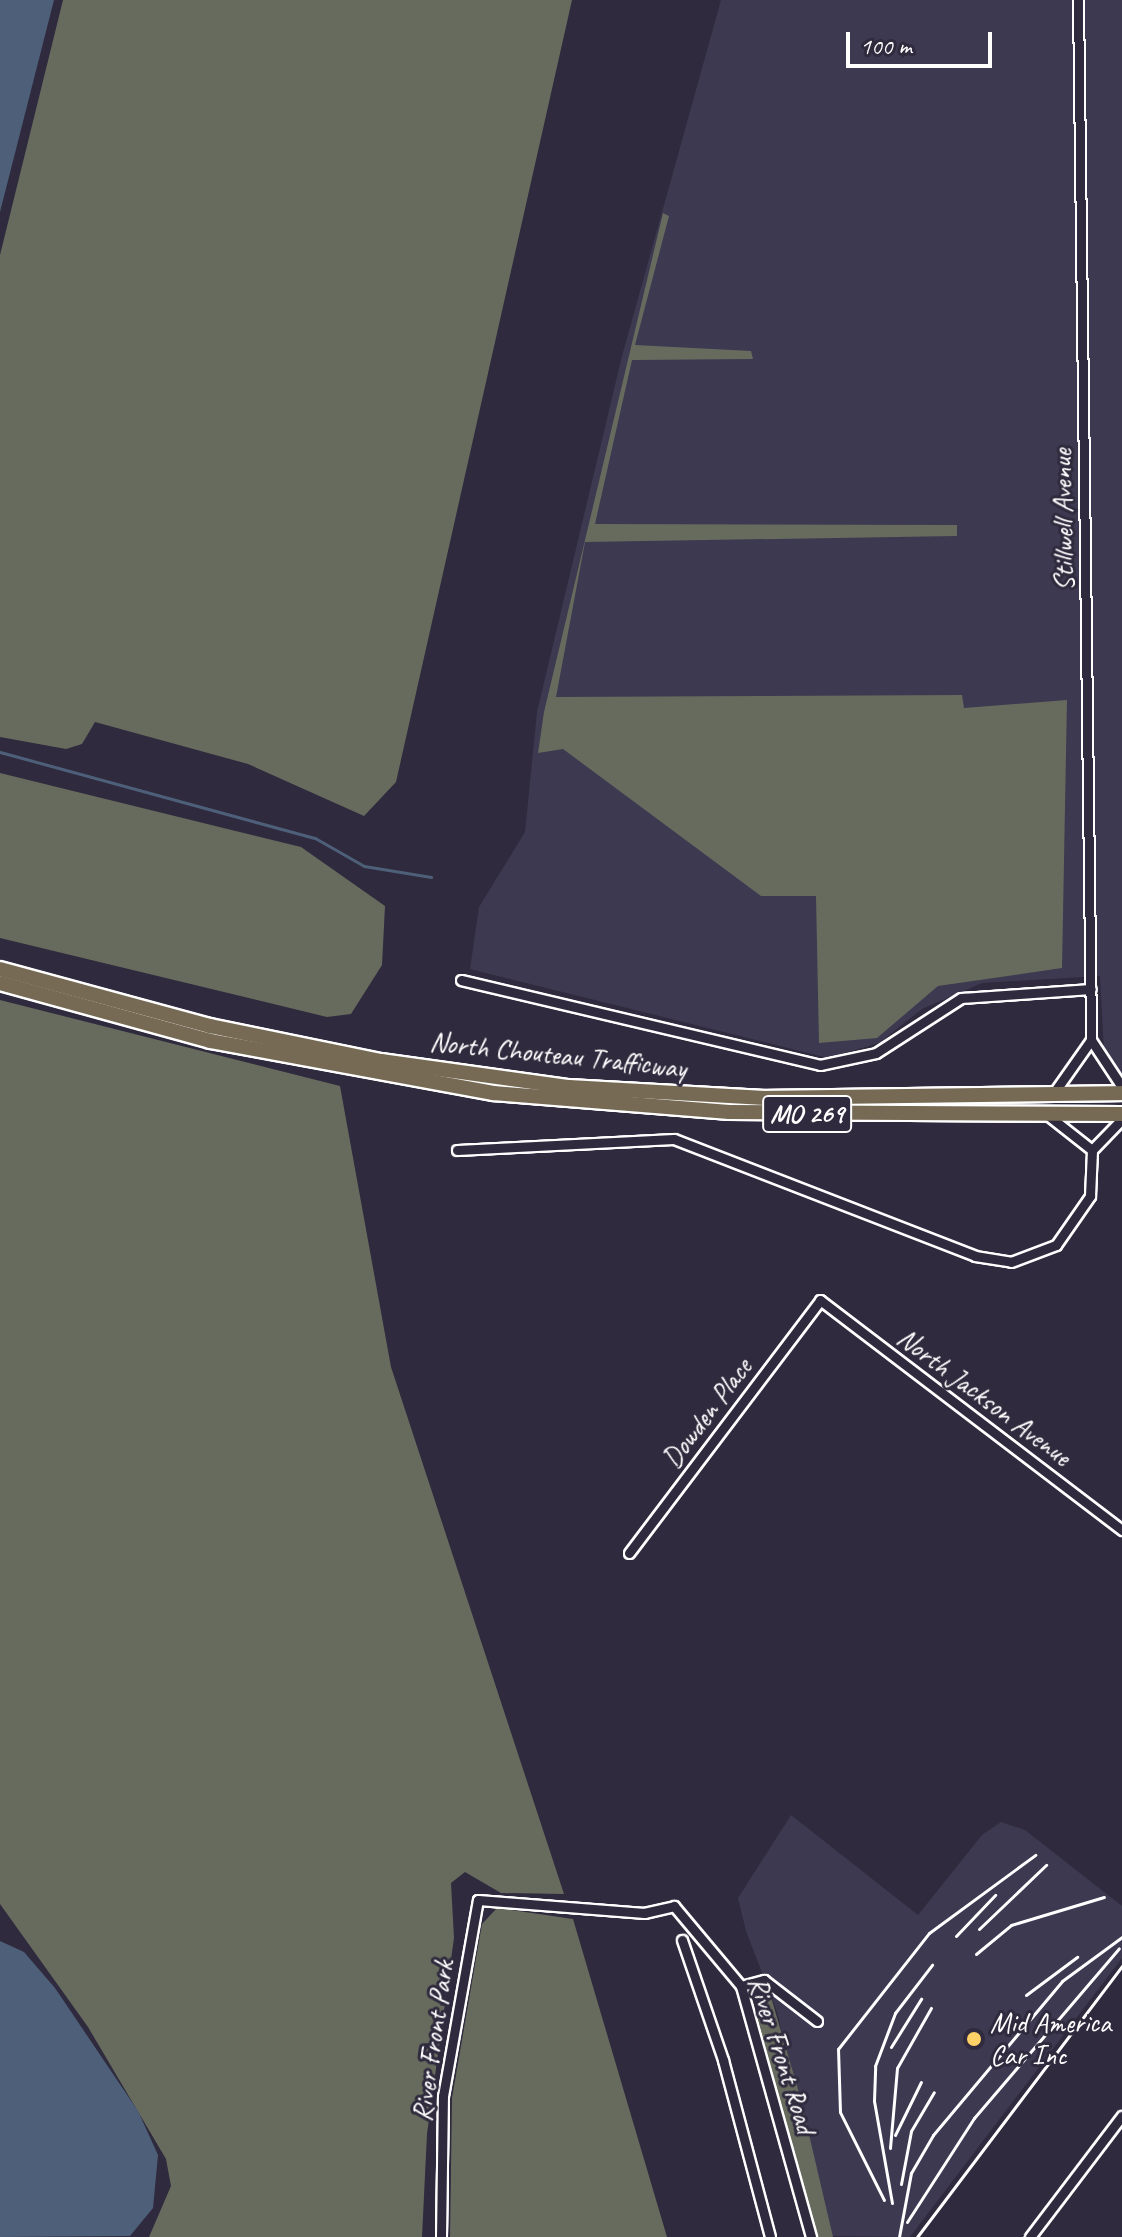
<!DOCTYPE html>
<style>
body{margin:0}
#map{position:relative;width:1122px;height:2237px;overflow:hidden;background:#2f2a3d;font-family:Caveat,sans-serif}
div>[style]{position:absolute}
.built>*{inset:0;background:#3d3950}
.green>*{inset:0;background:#666b5e}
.water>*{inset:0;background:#4e6079}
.stream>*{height:3px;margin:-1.5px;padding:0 1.5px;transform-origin:1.5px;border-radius:1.5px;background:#4e6079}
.roads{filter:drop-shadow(2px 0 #fff) drop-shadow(-2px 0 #fff) drop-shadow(0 2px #fff) drop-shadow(0 -2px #fff)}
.minor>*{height:9px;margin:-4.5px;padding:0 4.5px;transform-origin:4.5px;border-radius:4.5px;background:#2f2a3d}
.primary>*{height:14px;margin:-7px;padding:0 7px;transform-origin:7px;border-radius:7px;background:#766a55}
.rail>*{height:3px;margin:-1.5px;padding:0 1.5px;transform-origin:1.5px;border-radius:1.5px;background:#fff}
.dots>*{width:22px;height:22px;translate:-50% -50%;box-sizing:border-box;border:4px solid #2f2a3d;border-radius:50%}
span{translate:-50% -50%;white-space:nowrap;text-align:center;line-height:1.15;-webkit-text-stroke:6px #2f2a3d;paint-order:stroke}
.shield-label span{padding:2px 6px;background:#2f2a3d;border:2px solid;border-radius:6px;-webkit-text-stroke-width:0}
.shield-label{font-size:26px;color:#fff;font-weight:700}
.street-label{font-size:28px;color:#fff}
.poi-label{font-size:28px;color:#fff}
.left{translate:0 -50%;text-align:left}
.scale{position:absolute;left:846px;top:32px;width:146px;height:36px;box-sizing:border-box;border:4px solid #fff;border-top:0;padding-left:10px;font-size:24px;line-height:28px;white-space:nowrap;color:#fff;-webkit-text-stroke:6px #2f2a3d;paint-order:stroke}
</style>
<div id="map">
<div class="built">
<div style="clip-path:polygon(721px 0,1122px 0,1122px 1075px,1104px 1052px,1100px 976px,982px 983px,922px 1009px,879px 1043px,828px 1058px,470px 969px,479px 907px,525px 832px,537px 712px,622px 356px)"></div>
<div style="clip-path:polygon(791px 1815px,918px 1915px,982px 1835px,1001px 1822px,1025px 1830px,1122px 1906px,1122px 1958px,910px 2237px,832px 2236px,777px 2012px,746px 1931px,738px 1898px)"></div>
</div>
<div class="green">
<div style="clip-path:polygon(63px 0,572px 0,396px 782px,364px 816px,248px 764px,95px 722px,82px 744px,66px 749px,0 737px,0 255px)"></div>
<div style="clip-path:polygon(663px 213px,669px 216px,635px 345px,751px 351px,753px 359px,632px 360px,595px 524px,957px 525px,957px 536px,585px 542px,556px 697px,962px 695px,964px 708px,1067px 700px,1062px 968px,938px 986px,877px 1038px,819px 1043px,816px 896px,761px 896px,563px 749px,538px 753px,544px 712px)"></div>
<div style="clip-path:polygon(0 773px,301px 847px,385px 906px,382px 965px,351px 1014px,327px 1017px,0 938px)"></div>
<div style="clip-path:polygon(0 1000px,340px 1086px,391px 1367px,564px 1894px,501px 1893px,465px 1872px,451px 1883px,454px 1938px,427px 2134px,422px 2237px,149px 2237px,171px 2186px,166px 2159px,88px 2027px,0 1904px)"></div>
<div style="clip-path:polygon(497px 1908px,573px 1919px,667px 2237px,450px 2237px,452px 2098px,482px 1924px)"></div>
<div style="clip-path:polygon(771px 1997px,800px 2096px,833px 2237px,816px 2237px,758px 2019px,759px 2003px)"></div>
</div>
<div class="water">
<div style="clip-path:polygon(0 0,54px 0,0 212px)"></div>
<div style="clip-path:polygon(0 1941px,24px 1952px,55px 1988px,138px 2111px,158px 2155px,153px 2208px,130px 2236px,0 2237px)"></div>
</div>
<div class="stream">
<div style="left:0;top:752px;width:327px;rotate:15.3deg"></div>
<div style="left:315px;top:838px;width:56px;rotate:29.7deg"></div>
<div style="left:364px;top:866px;width:68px;rotate:9.3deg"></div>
</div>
<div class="roads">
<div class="minor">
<div style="left:1078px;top:0;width:1040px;rotate:89.28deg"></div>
<div style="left:1091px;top:1040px;width:56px;rotate:56.6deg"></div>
<div style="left:461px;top:980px;width:369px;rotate:13.3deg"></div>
<div style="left:820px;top:1065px;width:57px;rotate:-12.1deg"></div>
<div style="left:876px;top:1053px;width:101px;rotate:-32.9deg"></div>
<div style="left:961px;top:998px;width:130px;rotate:-4deg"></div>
<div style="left:1053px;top:1094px;width:66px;rotate:-54.9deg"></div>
<div style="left:457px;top:1150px;width:217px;rotate:-2.9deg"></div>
<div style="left:674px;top:1139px;width:323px;rotate:21.2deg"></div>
<div style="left:975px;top:1256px;width:36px;rotate:9deg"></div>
<div style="left:1011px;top:1262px;width:48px;rotate:-20.7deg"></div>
<div style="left:1056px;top:1245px;width:60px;rotate:-55.2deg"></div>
<div style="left:1090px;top:1196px;width:46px;rotate:-87.5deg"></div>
<div style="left:1092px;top:1150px;width:55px;rotate:-141.7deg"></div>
<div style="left:1092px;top:1150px;width:43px;rotate:-45.9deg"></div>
<div style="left:629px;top:1553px;width:317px;rotate:-52.9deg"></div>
<div style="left:820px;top:1300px;width:380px;rotate:37.3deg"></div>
<div style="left:682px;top:1940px;width:127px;rotate:71.1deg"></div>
<div style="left:723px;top:2060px;width:183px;rotate:75.1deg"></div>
<div style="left:741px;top:1986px;width:24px;rotate:-15deg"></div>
<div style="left:764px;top:1980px;width:67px;rotate:37.7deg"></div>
<div style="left:441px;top:2237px;width:141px;rotate:-89.2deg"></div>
<div style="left:443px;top:2096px;width:199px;rotate:-79.9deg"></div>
<div style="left:478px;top:1900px;width:167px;rotate:4.5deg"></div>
<div style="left:644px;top:1913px;width:31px;rotate:-13deg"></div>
<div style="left:674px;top:1906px;width:104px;rotate:50.1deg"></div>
<div style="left:741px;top:1986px;width:261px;rotate:74.4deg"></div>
<div style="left:1030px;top:2237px;width:152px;rotate:-52.8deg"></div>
</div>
<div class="primary">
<div style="left:0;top:969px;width:218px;rotate:15.2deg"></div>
<div style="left:210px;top:1026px;width:175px;rotate:11.6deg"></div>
<div style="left:381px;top:1061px;width:190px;rotate:7.9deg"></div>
<div style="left:569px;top:1087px;width:196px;rotate:3.2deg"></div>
<div style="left:765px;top:1098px;width:357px;rotate:-0.8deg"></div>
<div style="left:0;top:983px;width:218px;rotate:15.4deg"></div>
<div style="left:210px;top:1041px;width:288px;rotate:10.4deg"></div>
<div style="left:493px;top:1093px;width:237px;rotate:4.6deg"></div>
<div style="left:729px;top:1112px;width:393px;rotate:0.3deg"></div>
</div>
</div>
<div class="rail">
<div style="left:979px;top:1929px;width:93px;rotate:-43.7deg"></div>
<div style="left:956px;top:1936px;width:57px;rotate:-46.4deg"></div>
<div style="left:976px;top:1954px;width:45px;rotate:-39.6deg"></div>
<div style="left:1011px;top:1925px;width:97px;rotate:-16.8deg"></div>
<div style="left:1026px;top:1995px;width:64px;rotate:-36.7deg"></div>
<div style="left:891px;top:2047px;width:57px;rotate:-58deg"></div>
<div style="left:895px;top:2135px;width:59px;rotate:-63.9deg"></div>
<div style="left:890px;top:2148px;width:80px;rotate:-85deg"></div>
<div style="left:897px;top:2068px;width:69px;rotate:-60.5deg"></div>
<div style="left:901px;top:2184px;width:54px;rotate:-79.3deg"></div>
<div style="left:911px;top:2131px;width:45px;rotate:-59.5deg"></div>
<div style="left:884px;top:2200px;width:98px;rotate:-116.6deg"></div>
<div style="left:840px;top:2112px;width:63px;rotate:-91.8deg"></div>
<div style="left:838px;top:2049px;width:147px;rotate:-51.9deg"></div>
<div style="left:929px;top:1933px;width:132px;rotate:-36.3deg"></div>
<div style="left:892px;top:2203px;width:104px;rotate:-100deg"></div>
<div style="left:874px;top:2101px;width:35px;rotate:-88deg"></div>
<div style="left:875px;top:2066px;width:57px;rotate:-69.3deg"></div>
<div style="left:895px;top:2013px;width:61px;rotate:-52.4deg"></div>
<div style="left:907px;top:2222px;width:124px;rotate:-57.2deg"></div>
<div style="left:974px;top:2118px;width:223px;rotate:-49.5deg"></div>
<div style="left:899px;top:2237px;width:65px;rotate:-79.4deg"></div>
<div style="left:911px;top:2173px;width:44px;rotate:-59.9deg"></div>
<div style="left:933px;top:2135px;width:201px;rotate:-50deg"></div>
<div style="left:1062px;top:1981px;width:74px;rotate:-36.3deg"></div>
<div style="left:917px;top:2237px;width:340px;rotate:-52.9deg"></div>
</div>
<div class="dots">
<div style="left:974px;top:2039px;background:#ffd166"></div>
</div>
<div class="shield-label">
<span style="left:807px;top:1114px">MO 269</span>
</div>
<div class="street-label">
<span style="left:1063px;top:520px;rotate:-91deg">Stillwell Avenue</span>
<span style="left:558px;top:1055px;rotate:6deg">North Chouteau Trafficway</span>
<span style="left:984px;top:1397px;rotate:37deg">North Jackson Avenue</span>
<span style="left:707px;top:1413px;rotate:-53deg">Dowden Place</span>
<span style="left:433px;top:2041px;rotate:-82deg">River Front Park</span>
<span style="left:782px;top:2055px;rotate:72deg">River Front Road</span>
</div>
<div class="poi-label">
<span class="left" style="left:990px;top:2039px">Mid America<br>Car Inc</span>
</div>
<div class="scale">100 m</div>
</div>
